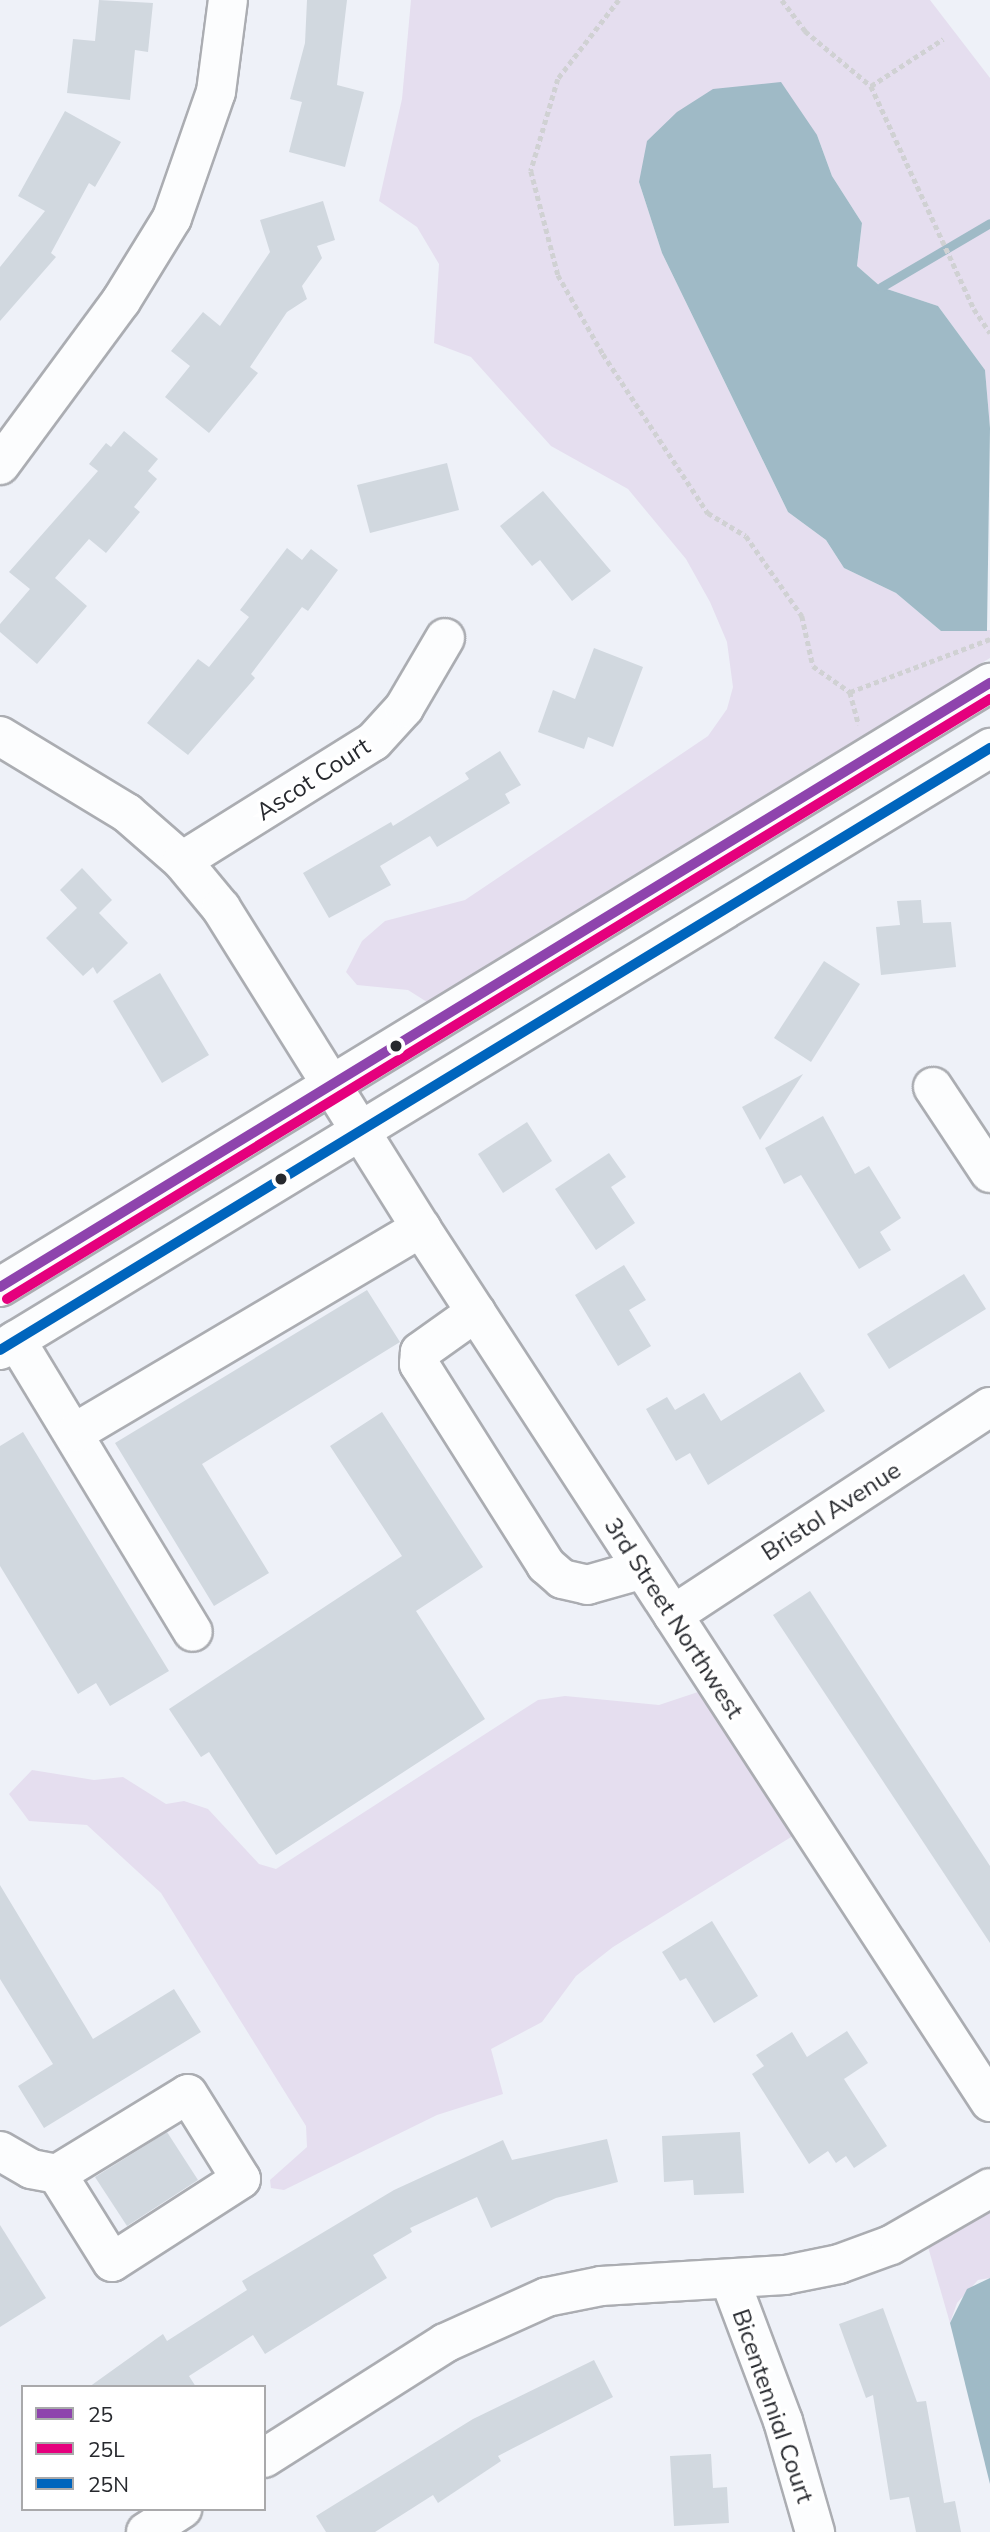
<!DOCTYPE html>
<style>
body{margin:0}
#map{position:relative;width:990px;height:2532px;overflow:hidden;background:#eef1f8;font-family:Mulish,sans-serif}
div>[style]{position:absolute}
.green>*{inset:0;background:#e5deef}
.water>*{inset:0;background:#9fbac6}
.stream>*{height:9px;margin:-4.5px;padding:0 4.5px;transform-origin:4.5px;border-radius:4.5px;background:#9fbac6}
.building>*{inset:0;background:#d1d8df}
.path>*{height:4.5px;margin-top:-2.25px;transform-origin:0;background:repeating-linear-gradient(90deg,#d0d1d3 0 5px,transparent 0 8.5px)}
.roads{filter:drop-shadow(2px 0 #abadb2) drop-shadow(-2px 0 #abadb2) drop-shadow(0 2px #abadb2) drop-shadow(0 -2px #abadb2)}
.minor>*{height:38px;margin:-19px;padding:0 19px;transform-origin:19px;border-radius:19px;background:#fcfdfe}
.major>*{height:38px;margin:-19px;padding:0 19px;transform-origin:19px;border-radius:19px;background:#fcfdfe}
.bus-1>*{height:10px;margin:-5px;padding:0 5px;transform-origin:5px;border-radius:5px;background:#8e44ad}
.bus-2>*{height:10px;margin:-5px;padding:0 5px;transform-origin:5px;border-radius:5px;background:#e5007d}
.bus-3>*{height:10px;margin:-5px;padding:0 5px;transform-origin:5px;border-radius:5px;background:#0065bd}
.dots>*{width:19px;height:19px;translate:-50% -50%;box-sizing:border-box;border:4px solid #fff;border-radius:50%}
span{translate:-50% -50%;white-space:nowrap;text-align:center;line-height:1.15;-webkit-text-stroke:7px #fff;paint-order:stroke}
.street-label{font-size:24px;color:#27292e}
.legend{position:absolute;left:21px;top:2385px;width:245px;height:126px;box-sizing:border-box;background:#fff;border:2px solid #a9a9ab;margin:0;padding:9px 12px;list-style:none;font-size:21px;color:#27292e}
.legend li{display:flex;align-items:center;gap:14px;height:35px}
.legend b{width:35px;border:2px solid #a9a9ab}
</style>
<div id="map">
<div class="green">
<div style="clip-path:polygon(411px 0,930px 0,990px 78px,990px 428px,985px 370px,938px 306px,881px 287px,857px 266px,862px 223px,832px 176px,817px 135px,639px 182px,662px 253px,788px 512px,826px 540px,844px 568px,896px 593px,941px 631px,990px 630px,990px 658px,427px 1002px,408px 990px,357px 985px,346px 972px,362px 941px,385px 921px,465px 900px,708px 736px,727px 709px,733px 687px,727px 642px,710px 602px,686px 559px,628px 489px,551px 446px,471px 357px,434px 343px,439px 264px,417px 227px,379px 201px,402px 99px)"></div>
<div style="clip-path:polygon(698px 1692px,796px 1834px,613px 1947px,576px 1976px,542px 2022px,491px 2049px,503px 2094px,437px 2115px,284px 2190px,271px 2188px,270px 2180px,307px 2147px,306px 2126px,161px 1893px,87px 1825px,29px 1821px,9px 1794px,32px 1770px,94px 1780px,123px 1777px,166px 1804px,184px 1801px,208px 1809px,259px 1864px,276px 1869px,538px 1700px,565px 1696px,659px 1705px)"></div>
<div style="clip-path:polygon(990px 2209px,990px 2278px,978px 2280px,957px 2303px,950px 2323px,928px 2247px)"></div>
</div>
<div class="water">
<div style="clip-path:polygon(781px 82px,817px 135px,832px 176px,862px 223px,857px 266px,881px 287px,938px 306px,985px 370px,990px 428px,987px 631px,941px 631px,896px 593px,844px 568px,826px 540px,788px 512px,662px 253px,639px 182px,647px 141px,677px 112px,713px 89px)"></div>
<div style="clip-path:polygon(990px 2278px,990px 2484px,950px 2323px,967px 2289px)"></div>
</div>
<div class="stream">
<div style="left:881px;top:287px;width:126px;rotate:-30.4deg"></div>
</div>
<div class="building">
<div style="clip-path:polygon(99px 0,153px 3px,148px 52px,135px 50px,130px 100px,67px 93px,73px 39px,95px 41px)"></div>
<div style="clip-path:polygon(307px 0,347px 0,337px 85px,364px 92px,345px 167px,289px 152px,302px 102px,290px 99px,305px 43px)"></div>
<div style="clip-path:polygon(65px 111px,121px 142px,95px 187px,89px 183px,51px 253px,56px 257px,0 321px,0 267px,45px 211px,18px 196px)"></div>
<div style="clip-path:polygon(323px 201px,335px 240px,317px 246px,322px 258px,302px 286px,307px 299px,287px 312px,250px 367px,258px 373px,209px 433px,165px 397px,190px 366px,171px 351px,203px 312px,220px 326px,270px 252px,260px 220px)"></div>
<div style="clip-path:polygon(124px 431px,158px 459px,148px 471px,157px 479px,134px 507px,140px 512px,106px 553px,89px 539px,55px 578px,87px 606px,37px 664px,0 632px,0 624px,30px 589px,9px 572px,98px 471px,89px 464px,106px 443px,111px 447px)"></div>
<div style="clip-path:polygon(447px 463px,459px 510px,370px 533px,357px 485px)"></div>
<div style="clip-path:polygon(543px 491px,611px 571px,572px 601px,540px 560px,532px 566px,500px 526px)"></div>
<div style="clip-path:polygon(287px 548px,302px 560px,311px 549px,338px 570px,308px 611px,302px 607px,251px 674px,255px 678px,188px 755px,147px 723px,198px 659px,209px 667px,249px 617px,240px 610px)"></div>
<div style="clip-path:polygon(594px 648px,643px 667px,613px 747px,588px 737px,584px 749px,538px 732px,553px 690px,575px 699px)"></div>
<div style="clip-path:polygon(500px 751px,521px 785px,505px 794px,510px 803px,437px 847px,430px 836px,380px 866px,391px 885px,329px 918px,303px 873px,391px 822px,393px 826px,469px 779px,465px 773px)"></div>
<div style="clip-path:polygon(82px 868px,112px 900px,99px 913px,128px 943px,97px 974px,93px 967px,83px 976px,46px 938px,77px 908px,60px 890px)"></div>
<div style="clip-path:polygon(921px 900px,923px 923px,951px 922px,956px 967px,881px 975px,876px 927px,900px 925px,897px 901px)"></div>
<div style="clip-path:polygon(824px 961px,860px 984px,811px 1062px,774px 1038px)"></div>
<div style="clip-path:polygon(160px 973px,209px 1055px,162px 1083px,113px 1001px)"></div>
<div style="clip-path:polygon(803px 1074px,760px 1140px,742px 1107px)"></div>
<div style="clip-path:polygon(823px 1116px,855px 1174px,869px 1166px,901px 1218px,880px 1232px,891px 1250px,859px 1269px,801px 1175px,784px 1184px,765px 1148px)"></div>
<div style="clip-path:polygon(527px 1122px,552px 1161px,503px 1193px,478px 1154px)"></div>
<div style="clip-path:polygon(609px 1153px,626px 1177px,611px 1187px,635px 1223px,596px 1250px,555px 1189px)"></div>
<div style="clip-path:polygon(624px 1265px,646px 1300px,629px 1310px,651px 1346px,618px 1366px,575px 1295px)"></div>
<div style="clip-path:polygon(964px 1274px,986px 1309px,889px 1369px,867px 1334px)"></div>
<div style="clip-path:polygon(367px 1290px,400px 1342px,202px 1464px,269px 1573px,214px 1606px,115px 1443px)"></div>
<div style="clip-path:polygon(800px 1372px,825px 1411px,708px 1485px,690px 1453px,676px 1461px,646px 1409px,667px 1397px,675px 1410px,704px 1393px,721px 1421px)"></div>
<div style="clip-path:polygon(382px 1412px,483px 1567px,416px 1611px,485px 1719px,276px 1855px,209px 1752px,201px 1757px,169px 1709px,402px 1556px,330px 1446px)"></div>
<div style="clip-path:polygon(23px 1432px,169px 1671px,110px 1706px,96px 1683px,78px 1694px,0 1566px,0 1446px)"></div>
<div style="clip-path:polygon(810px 1591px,990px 1866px,990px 1943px,773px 1615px)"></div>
<div style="clip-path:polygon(0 1885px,93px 2039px,174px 1989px,201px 2032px,44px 2128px,18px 2086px,53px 2064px,0 1979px)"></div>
<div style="clip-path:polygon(712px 1921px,758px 1996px,714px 2023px,686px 1978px,680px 1981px,662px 1952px)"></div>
<div style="clip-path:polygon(847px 2031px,868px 2063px,844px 2079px,887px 2146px,854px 2168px,846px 2156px,836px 2163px,828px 2151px,809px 2164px,752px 2074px,764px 2066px,756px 2055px,792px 2032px,807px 2057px)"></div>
<div style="clip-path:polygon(167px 2132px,198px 2180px,127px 2226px,95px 2177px)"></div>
<div style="clip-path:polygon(740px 2132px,744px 2193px,694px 2195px,693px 2180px,664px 2182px,662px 2136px)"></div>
<div style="clip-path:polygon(607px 2139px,618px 2182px,556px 2198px,491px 2228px,477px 2197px,410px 2228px,412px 2232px,373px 2255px,387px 2278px,265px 2354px,253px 2335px,189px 2376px,196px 2387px,89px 2387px,163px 2334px,167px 2341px,247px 2290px,242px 2281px,394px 2190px,503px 2140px,512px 2160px)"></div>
<div style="clip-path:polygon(0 2225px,46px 2298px,0 2327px)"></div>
<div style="clip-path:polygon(883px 2308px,917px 2402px,926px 2401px,944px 2503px,955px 2501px,961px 2532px,916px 2532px,909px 2497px,890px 2500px,873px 2395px,866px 2398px,839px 2324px)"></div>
<div style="clip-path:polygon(594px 2360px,613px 2397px,498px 2456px,501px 2461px,438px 2503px,433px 2495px,375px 2532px,326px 2532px,316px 2516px,473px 2419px)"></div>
<div style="clip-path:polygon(711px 2454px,713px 2488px,727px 2487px,729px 2523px,674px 2526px,670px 2456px)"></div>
</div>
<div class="path">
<div style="left:619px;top:0;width:100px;rotate:127.7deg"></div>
<div style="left:558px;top:79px;width:96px;rotate:106.4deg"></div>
<div style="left:531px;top:171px;width:107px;rotate:75.4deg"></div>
<div style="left:558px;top:275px;width:91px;rotate:60.3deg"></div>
<div style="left:603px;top:354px;width:191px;rotate:56.6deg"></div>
<div style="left:708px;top:513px;width:44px;rotate:31.2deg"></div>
<div style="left:746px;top:536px;width:98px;rotate:55deg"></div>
<div style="left:802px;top:616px;width:51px;rotate:77.6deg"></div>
<div style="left:813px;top:666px;width:45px;rotate:35.1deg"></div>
<div style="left:850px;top:692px;width:150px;rotate:-20.7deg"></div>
<div style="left:782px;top:0;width:39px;rotate:53deg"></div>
<div style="left:805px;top:31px;width:86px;rotate:39.8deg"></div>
<div style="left:871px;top:86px;width:246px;rotate:65.2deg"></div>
<div style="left:974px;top:309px;width:29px;rotate:56deg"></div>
<div style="left:871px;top:86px;width:86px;rotate:-33.1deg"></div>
<div style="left:850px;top:692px;width:34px;rotate:75deg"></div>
</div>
<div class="roads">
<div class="minor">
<div style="left:0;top:465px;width:204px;rotate:-53.6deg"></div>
<div style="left:121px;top:301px;width:97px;rotate:-58.4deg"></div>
<div style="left:172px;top:218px;width:133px;rotate:-70.8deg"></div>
<div style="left:216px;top:92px;width:93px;rotate:-82.6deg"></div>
<div style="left:0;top:736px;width:149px;rotate:31.2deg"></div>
<div style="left:127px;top:813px;width:73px;rotate:41.1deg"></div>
<div style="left:182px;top:861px;width:61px;rotate:50.3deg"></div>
<div style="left:221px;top:908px;width:377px;rotate:58deg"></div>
<div style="left:421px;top:1228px;width:1043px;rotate:56.93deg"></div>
<div style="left:182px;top:861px;width:226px;rotate:-32deg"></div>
<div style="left:374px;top:741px;width:45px;rotate:-47.7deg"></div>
<div style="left:404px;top:708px;width:81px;rotate:-59.6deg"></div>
<div style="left:933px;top:1087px;width:103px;rotate:56.5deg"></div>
<div style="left:476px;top:1312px;width:69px;rotate:144.5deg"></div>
<div style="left:420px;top:1352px;width:12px;rotate:95deg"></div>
<div style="left:419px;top:1364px;width:238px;rotate:57.7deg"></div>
<div style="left:546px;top:1565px;width:21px;rotate:41deg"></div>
<div style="left:562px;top:1579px;width:26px;rotate:13deg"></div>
<div style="left:587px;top:1585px;width:58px;rotate:-15.9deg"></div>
<div style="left:16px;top:1340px;width:341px;rotate:58.8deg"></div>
<div style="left:76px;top:1432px;width:401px;rotate:-30.6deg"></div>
<div style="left:673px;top:1615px;width:379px;rotate:-33.3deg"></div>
<div style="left:0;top:2151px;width:36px;rotate:30deg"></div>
<div style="left:31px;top:2169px;width:26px;rotate:11deg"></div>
<div style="left:57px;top:2174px;width:153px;rotate:-31.4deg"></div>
<div style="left:188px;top:2094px;width:100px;rotate:58.1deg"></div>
<div style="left:241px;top:2179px;width:153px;rotate:147.2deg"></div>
<div style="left:112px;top:2262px;width:104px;rotate:-122deg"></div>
<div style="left:730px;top:2280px;width:151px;rotate:69.4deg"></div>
<div style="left:783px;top:2421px;width:116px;rotate:73.9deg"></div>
<div style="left:264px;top:2458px;width:214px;rotate:-32.4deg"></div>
<div style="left:445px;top:2343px;width:112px;rotate:-24.3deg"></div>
<div style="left:547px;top:2297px;width:55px;rotate:-11.5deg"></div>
<div style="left:601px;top:2286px;width:184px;rotate:-3.4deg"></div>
<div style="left:785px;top:2275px;width:55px;rotate:-11.5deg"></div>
<div style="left:839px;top:2264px;width:55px;rotate:-20.1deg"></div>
<div style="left:891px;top:2245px;width:114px;rotate:-29.9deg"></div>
<div style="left:146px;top:2532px;width:43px;rotate:-32.6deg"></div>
</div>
<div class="major">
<div style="left:0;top:1287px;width:1160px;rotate:-31.39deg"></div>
<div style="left:0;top:1350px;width:1159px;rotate:-31.3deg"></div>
</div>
</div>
<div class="bus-1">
<div style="left:0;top:1287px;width:1160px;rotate:-31.39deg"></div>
</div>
<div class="bus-2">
<div style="left:7px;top:1299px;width:1152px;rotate:-31.4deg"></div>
</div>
<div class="bus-3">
<div style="left:0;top:1350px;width:1159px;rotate:-31.3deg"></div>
</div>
<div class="dots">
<div style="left:396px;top:1046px;background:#27292e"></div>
<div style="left:281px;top:1179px;background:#27292e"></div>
</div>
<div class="street-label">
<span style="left:313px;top:779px;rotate:-33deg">Ascot Court</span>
<span style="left:831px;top:1511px;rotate:-33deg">Bristol Avenue</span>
<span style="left:674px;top:1618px;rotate:57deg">3rd Street Northwest</span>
<span style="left:773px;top:2406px;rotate:71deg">Bicentennial Court</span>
</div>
<ul class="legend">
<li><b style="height:9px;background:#8e44ad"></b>25</li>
<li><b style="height:9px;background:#e5007d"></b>25L</li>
<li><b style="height:9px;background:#0065bd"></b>25N</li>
</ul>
</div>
